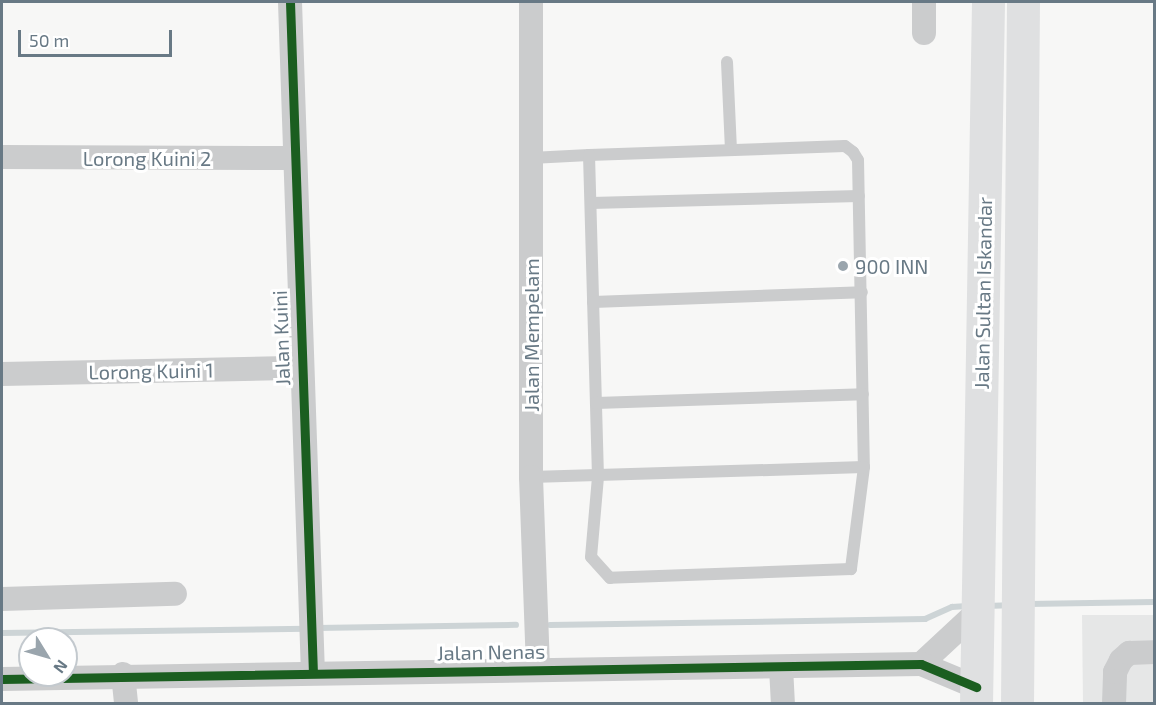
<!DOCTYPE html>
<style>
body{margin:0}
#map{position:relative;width:1156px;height:705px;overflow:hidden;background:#f7f7f6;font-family:"Exo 2",sans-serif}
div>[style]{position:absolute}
.built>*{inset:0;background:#e6e7e7}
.stream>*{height:6px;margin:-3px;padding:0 3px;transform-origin:3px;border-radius:3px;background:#cdd4d6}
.service>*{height:12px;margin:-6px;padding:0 6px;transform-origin:6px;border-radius:6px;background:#cbcccd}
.minor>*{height:24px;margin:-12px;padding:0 12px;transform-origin:12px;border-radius:12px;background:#cbcccd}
.primary>*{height:33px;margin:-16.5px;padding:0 16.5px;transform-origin:16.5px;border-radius:16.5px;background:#dfe0e1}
.cycleway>*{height:9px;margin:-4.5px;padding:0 4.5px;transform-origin:4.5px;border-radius:4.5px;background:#1b5e20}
.dots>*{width:16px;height:16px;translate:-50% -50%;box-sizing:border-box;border:3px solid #fff;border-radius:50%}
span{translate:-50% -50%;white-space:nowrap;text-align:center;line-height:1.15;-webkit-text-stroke:6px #fff;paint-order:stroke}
.street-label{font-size:20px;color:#687985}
.poi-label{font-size:20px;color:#687985}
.left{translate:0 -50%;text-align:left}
.frame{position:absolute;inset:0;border:3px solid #687985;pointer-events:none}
.north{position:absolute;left:18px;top:627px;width:60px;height:60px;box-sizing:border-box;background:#fff;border:2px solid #c3c9ce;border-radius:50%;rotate:127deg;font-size:16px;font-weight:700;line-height:24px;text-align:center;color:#687985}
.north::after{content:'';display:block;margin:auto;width:21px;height:27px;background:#9aa5ad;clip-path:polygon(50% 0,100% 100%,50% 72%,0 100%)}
.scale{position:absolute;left:18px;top:30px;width:154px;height:27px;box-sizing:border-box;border:3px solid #687985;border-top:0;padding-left:8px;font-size:18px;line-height:21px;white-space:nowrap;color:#687985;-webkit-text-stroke:4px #fff;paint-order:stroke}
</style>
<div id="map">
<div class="built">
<div style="clip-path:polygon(1082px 615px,1154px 615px,1154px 703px,1083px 703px)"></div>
</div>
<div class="stream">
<div style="left:1028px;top:604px;width:126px;rotate:-0.9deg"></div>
<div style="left:986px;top:606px;width:23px;rotate:-2deg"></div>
<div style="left:550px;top:625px;width:375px;rotate:-0.9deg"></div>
<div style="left:925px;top:619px;width:30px;rotate:-24deg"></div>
<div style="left:952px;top:607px;width:15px;rotate:-4deg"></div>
<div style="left:317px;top:628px;width:199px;rotate:-0.9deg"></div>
<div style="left:2px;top:633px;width:305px;rotate:-0.8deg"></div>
</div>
<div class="service">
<div style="left:727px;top:62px;width:88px;rotate:87.4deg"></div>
<div style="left:531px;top:158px;width:58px;rotate:-3deg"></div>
<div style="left:589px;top:155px;width:256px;rotate:-2deg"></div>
<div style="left:845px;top:146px;width:10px;rotate:37deg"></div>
<div style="left:853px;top:152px;width:9px;rotate:58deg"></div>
<div style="left:858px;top:160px;width:307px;rotate:88.9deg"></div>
<div style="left:864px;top:467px;width:103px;rotate:97.3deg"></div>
<div style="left:851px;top:569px;width:241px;rotate:177.9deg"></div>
<div style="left:610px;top:578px;width:28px;rotate:-132deg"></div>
<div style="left:591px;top:557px;width:80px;rotate:-85deg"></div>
<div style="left:598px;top:477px;width:322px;rotate:-91.6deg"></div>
<div style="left:591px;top:203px;width:268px;rotate:-1.5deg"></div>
<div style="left:593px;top:302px;width:269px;rotate:-2.1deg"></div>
<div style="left:596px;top:403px;width:267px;rotate:-1.9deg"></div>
<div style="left:531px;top:477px;width:333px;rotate:-1.7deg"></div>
</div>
<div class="minor">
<div style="left:290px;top:2px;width:671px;rotate:88.04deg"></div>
<div style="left:531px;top:2px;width:475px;rotate:90deg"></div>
<div style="left:531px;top:477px;width:192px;rotate:87.9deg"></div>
<div style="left:924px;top:33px;width:31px;rotate:-90deg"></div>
<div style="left:2px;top:157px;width:291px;rotate:0.2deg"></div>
<div style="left:2px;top:374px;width:298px;rotate:-1.2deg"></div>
<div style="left:2px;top:599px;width:173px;rotate:-1.7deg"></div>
<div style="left:921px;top:664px;width:76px;rotate:-42.9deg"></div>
<div style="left:781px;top:667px;width:37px;rotate:87deg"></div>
<div style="left:123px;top:674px;width:30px;rotate:84deg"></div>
<div style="left:2px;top:679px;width:919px;rotate:-0.94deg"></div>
<div style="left:921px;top:664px;width:60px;rotate:22.7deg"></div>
<div style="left:1114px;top:704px;width:32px;rotate:-88deg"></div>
<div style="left:1115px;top:672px;width:13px;rotate:-63deg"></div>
<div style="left:1121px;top:660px;width:11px;rotate:-41deg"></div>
<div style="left:1129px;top:653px;width:25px;rotate:-2deg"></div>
</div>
<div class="primary">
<div style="left:976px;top:704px;width:702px;rotate:-89.02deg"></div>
<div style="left:1017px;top:704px;width:702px;rotate:-89.51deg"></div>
</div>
<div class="cycleway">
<div style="left:290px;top:2px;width:671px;rotate:88.04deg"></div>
<div style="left:2px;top:679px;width:919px;rotate:-0.94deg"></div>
<div style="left:921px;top:664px;width:60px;rotate:22.7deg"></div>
</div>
<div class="dots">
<div style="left:843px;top:266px;background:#9aa5ad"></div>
</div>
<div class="street-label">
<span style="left:147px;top:158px">Lorong Kuini 2</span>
<span style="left:983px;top:293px;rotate:-89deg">Jalan Sultan Iskandar</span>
<span style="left:531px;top:335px;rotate:-90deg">Jalan Mempelam</span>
<span style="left:281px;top:338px;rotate:-92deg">Jalan Kuini</span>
<span style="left:151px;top:371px;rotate:-1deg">Lorong Kuini 1</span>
<span style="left:491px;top:652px;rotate:-1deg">Jalan Nenas</span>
</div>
<div class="poi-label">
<span class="left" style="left:855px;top:266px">900 INN</span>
</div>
<div class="frame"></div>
<div class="north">N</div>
<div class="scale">50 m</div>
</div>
